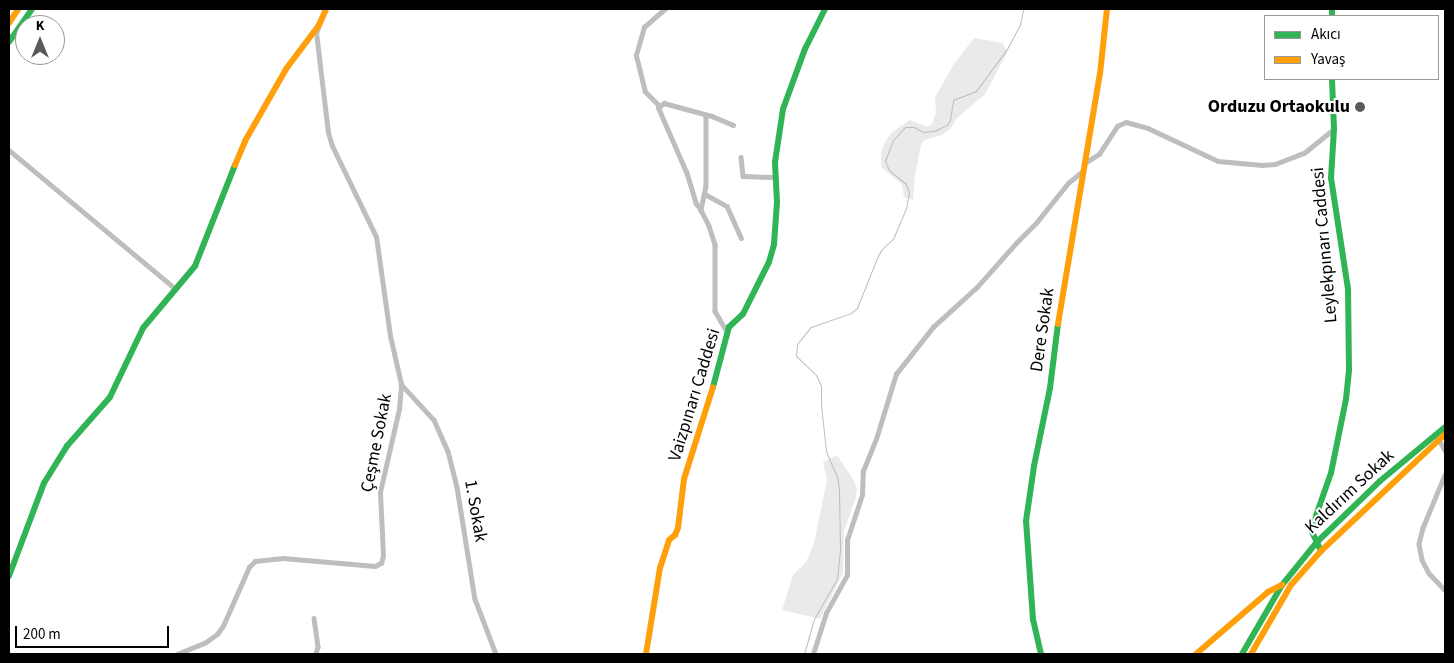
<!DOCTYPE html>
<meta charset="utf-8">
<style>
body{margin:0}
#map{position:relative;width:1454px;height:663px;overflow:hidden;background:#fff;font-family:"Source Sans 3",sans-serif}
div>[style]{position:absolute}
.green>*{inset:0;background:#eaeaea}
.stream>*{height:1px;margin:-0.5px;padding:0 0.5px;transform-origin:0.5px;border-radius:0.5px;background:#bcbcbc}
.street>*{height:4.5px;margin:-2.25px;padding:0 2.25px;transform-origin:2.25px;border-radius:2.25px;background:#bebebe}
.fast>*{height:6px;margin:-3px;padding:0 3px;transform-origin:3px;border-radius:3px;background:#30b455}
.slow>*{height:6px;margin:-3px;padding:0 3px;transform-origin:3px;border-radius:3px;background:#ff9f0a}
.dots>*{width:14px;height:14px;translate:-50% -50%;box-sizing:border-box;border:2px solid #fff;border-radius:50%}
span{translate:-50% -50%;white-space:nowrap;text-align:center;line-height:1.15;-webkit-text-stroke:4px #fff;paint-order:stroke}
.poi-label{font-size:18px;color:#000;font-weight:700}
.right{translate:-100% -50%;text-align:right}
.street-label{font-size:18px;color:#000}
.frame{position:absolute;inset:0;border:10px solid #000;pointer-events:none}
.legend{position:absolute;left:1264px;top:15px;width:175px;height:65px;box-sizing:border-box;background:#fff;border:1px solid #999;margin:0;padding:6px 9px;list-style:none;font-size:15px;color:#000}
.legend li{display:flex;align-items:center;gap:10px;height:25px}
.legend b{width:25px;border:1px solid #999}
.north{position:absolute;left:15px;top:15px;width:50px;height:50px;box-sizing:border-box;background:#fff;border:1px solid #999;border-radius:50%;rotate:0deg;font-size:14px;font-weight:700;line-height:20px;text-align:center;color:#000}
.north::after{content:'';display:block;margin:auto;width:18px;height:22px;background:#595959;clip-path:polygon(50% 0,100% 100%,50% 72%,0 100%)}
.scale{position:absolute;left:15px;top:626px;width:154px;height:22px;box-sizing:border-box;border:2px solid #000;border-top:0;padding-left:6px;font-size:15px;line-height:18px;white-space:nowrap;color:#000;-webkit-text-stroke:4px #fff;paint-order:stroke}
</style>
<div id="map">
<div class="green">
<div style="clip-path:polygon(974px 38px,1003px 43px,1007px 53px,985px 94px,957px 118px,951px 128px,942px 135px,924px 140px,921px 145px,915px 175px,913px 200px,904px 197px,902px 184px,881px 167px,881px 153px,885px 142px,891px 133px,910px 120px,928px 127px,932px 124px,936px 113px,935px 97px,954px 64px)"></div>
<div style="clip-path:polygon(837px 455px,854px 481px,857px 488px,856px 497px,844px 531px,843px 573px,820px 619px,782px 610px,793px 575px,806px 562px,814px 544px,827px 480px,823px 462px)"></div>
</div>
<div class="stream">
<div style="left:804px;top:654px;width:36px;rotate:-74deg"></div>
<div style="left:814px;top:619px;width:46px;rotate:-60.1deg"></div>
<div style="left:837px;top:579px;width:31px;rotate:-84deg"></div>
<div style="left:840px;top:548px;width:59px;rotate:-91deg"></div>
<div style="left:839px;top:489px;width:12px;rotate:-99deg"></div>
<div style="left:837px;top:477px;width:28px;rotate:-113deg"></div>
<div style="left:826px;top:451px;width:46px;rotate:-96.2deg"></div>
<div style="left:821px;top:405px;width:19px;rotate:-90deg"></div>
<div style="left:821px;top:386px;width:12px;rotate:-114deg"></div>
<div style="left:816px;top:375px;width:28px;rotate:-136deg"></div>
<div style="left:796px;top:356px;width:12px;rotate:-85deg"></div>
<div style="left:797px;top:344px;width:22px;rotate:-51deg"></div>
<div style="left:811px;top:327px;width:42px;rotate:-19.3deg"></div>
<div style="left:851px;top:313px;width:8px;rotate:-40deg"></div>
<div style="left:857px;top:308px;width:54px;rotate:-68.2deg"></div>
<div style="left:877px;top:258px;width:9px;rotate:-63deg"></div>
<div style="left:881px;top:250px;width:16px;rotate:-43deg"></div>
<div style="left:893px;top:239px;width:33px;rotate:-67deg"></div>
<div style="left:906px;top:209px;width:17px;rotate:-80deg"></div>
<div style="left:909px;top:192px;width:9px;rotate:-111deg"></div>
<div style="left:906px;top:184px;width:22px;rotate:-141deg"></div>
<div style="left:889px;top:170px;width:10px;rotate:-114deg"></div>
<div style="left:885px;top:161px;width:22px;rotate:-69deg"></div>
<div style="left:893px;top:140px;width:18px;rotate:-47deg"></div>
<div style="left:905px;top:127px;width:9px"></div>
<div style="left:914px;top:127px;width:10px;rotate:29deg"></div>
<div style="left:923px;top:132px;width:11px;rotate:-5deg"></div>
<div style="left:934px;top:131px;width:14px;rotate:-25deg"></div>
<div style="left:947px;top:125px;width:6px;rotate:-59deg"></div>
<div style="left:950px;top:120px;width:20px;rotate:-81deg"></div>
<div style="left:953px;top:100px;width:25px;rotate:-21deg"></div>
<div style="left:976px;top:91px;width:52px;rotate:-53.6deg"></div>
<div style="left:1007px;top:49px;width:27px;rotate:-62deg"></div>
<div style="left:1020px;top:25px;width:16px;rotate:-79deg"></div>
</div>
<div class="street">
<div style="left:659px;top:106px;width:20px;rotate:-135deg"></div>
<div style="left:645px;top:92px;width:38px;rotate:-104deg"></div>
<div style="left:636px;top:55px;width:29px;rotate:-74deg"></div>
<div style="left:644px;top:27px;width:28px;rotate:-41deg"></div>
<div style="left:706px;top:116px;width:70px;rotate:90deg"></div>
<div style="left:706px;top:186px;width:25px;rotate:102deg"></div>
<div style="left:701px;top:210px;width:8px;rotate:-130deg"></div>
<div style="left:696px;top:204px;width:34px;rotate:-107deg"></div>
<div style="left:686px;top:172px;width:70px;rotate:-113.6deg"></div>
<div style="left:658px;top:108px;width:8px;rotate:-40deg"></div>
<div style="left:664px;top:103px;width:50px;rotate:15.2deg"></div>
<div style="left:712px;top:116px;width:23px;rotate:23deg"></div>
<div style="left:9px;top:150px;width:217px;rotate:39.8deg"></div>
<div style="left:741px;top:157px;width:19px;rotate:84deg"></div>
<div style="left:743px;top:176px;width:31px;rotate:2deg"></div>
<div style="left:1085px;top:163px;width:17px;rotate:-33deg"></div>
<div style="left:1099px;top:154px;width:33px;rotate:-57deg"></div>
<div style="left:1117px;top:126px;width:10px;rotate:-24deg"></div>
<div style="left:1126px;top:122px;width:23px;rotate:15deg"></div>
<div style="left:1148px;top:128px;width:77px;rotate:25.2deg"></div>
<div style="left:1218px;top:161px;width:44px;rotate:5.2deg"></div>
<div style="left:1262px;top:165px;width:13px;rotate:-4deg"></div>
<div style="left:1275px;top:164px;width:31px;rotate:-21deg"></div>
<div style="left:1304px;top:153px;width:38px;rotate:-39deg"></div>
<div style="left:705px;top:194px;width:25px;rotate:29deg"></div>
<div style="left:727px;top:206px;width:35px;rotate:66deg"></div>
<div style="left:701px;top:210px;width:18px;rotate:63deg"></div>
<div style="left:709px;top:226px;width:20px;rotate:72deg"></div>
<div style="left:715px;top:245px;width:66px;rotate:90deg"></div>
<div style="left:715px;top:311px;width:24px;rotate:60deg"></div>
<div style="left:401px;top:384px;width:49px;rotate:47.5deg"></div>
<div style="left:434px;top:420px;width:34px;rotate:66deg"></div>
<div style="left:448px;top:451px;width:37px;rotate:76deg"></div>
<div style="left:457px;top:487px;width:113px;rotate:80.9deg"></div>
<div style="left:475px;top:599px;width:59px;rotate:69.1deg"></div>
<div style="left:1438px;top:438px;width:14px;rotate:60deg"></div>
<div style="left:1445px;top:475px;width:57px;rotate:112.5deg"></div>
<div style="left:1423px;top:528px;width:16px;rotate:104deg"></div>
<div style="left:1419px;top:544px;width:16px;rotate:79deg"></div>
<div style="left:1422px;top:560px;width:15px;rotate:62deg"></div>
<div style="left:1429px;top:573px;width:23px;rotate:47deg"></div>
<div style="left:314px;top:618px;width:29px;rotate:82deg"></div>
<div style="left:318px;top:647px;width:7px;rotate:106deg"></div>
<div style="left:177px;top:654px;width:31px;rotate:-22deg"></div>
<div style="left:206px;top:642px;width:14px;rotate:-36deg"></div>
<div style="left:217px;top:634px;width:10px;rotate:-53deg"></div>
<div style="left:223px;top:626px;width:64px;rotate:-66.2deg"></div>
<div style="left:249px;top:567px;width:8px;rotate:-45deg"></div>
<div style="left:255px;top:561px;width:28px;rotate:-6deg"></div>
<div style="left:283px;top:558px;width:92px;rotate:5deg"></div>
<div style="left:375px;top:566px;width:7px;rotate:-27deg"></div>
<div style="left:381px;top:563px;width:7px;rotate:-74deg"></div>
<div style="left:383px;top:556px;width:64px;rotate:-92.7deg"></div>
<div style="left:380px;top:492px;width:85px;rotate:-77.1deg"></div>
<div style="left:399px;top:409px;width:25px;rotate:-85deg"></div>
<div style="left:401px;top:384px;width:49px;rotate:-102.9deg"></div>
<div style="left:390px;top:336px;width:100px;rotate:-98deg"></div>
<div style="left:376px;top:237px;width:101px;rotate:-115.8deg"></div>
<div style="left:332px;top:146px;width:14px;rotate:-107deg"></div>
<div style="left:328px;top:133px;width:101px;rotate:-96.8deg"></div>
<div style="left:316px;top:33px;width:5px;rotate:-68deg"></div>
<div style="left:813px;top:654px;width:43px;rotate:-72.4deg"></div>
<div style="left:826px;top:613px;width:43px;rotate:-61.1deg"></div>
<div style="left:847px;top:575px;width:35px;rotate:-90deg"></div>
<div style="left:847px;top:540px;width:47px;rotate:-71.6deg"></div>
<div style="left:862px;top:495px;width:24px;rotate:-88deg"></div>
<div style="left:863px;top:471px;width:35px;rotate:-68deg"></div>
<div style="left:876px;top:439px;width:68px;rotate:-72.9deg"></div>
<div style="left:896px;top:374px;width:60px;rotate:-51.8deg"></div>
<div style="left:933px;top:327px;width:59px;rotate:-42.3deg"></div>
<div style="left:977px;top:287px;width:59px;rotate:-48.4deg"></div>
<div style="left:1016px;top:243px;width:28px;rotate:-45deg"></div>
<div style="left:1036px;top:223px;width:51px;rotate:-51.3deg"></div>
<div style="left:1068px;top:183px;width:19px;rotate:-39deg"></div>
</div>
<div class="fast">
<div style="left:1332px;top:9px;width:7px;rotate:90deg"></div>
<div style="left:9px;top:42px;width:40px;rotate:-55.1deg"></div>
<div style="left:713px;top:387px;width:62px;rotate:-75.1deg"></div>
<div style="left:729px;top:327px;width:19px;rotate:-43deg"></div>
<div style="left:743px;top:314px;width:58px;rotate:-63.4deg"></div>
<div style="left:769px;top:262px;width:19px;rotate:-74deg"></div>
<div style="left:774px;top:244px;width:42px;rotate:-85.9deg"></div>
<div style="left:777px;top:202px;width:40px;rotate:-92.9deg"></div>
<div style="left:775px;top:162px;width:54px;rotate:-81.4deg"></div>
<div style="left:783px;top:109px;width:64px;rotate:-69.9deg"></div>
<div style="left:805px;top:49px;width:45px;rotate:-63.4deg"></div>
<div style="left:1321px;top:551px;width:23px;rotate:-115deg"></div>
<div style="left:1311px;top:530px;width:60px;rotate:-70.7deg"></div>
<div style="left:1331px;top:473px;width:76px;rotate:-78.5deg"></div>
<div style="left:1346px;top:399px;width:29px;rotate:-84deg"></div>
<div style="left:1349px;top:370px;width:81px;rotate:-90.7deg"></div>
<div style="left:1348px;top:289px;width:112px;rotate:-98.7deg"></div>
<div style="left:1331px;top:178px;width:49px;rotate:-86.5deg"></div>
<div style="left:1334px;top:129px;width:50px;rotate:-92.3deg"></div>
<div style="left:9px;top:576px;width:99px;rotate:-69.4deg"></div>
<div style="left:44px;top:483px;width:44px;rotate:-58.1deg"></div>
<div style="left:67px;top:446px;width:65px;rotate:-48.7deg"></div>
<div style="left:110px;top:397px;width:76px;rotate:-64.4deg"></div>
<div style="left:143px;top:328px;width:81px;rotate:-50deg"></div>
<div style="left:195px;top:266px;width:109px;rotate:-68.4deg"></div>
<div style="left:1041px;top:654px;width:35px;rotate:-103deg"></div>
<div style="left:1033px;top:620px;width:99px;rotate:-94deg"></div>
<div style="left:1026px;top:521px;width:56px;rotate:-81.7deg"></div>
<div style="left:1034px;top:466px;width:80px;rotate:-78.4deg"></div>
<div style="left:1050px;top:388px;width:64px;rotate:-82.9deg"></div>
<div style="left:1242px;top:654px;width:80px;rotate:-59.9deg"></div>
<div style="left:1282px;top:585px;width:54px;rotate:-51deg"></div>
<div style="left:1316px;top:543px;width:89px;rotate:-44.1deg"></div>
<div style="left:1380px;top:481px;width:85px;rotate:-39.7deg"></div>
</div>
<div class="slow">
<div style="left:9px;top:23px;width:17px;rotate:-57deg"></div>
<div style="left:235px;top:165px;width:26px;rotate:-67deg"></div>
<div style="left:245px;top:141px;width:83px;rotate:-60.3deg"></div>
<div style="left:286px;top:69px;width:55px;rotate:-53.1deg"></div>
<div style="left:319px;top:25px;width:17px;rotate:-66deg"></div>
<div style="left:1058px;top:324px;width:254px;rotate:-80.5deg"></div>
<div style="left:1100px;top:74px;width:65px;rotate:-83.9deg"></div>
<div style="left:646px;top:654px;width:87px;rotate:-80.8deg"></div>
<div style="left:660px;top:568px;width:29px;rotate:-72deg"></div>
<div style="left:669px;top:540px;width:8px;rotate:-40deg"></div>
<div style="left:675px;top:535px;width:8px;rotate:-67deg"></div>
<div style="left:678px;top:528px;width:49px;rotate:-83deg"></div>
<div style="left:684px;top:479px;width:96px;rotate:-72.5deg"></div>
<div style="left:1196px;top:654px;width:95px;rotate:-40.7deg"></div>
<div style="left:1268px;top:592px;width:16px;rotate:-27deg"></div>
<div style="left:1251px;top:654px;width:80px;rotate:-59.9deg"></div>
<div style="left:1291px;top:585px;width:45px;rotate:-48.6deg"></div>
<div style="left:1321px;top:551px;width:170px;rotate:-43.3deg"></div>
</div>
<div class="dots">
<div style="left:1360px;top:107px;background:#595959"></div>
</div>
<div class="poi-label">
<span class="right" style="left:1350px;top:107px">Orduzu Ortaokulu</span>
</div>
<div class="street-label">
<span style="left:1325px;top:245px;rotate:-95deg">Leylekpınarı Caddesi</span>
<span style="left:1043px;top:330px;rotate:-82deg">Dere Sokak</span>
<span style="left:695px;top:395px;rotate:-73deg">Vaizpınarı Caddesi</span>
<span style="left:377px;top:443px;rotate:-79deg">Çeşme Sokak</span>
<span style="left:1350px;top:492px;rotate:-43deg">Kaldırım Sokak</span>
<span style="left:475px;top:511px;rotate:80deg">1. Sokak</span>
</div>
<div class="frame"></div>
<ul class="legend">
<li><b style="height:6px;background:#30b455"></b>Akıcı</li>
<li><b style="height:6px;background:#ff9f0a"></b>Yavaş</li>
</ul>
<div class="north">K</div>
<div class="scale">200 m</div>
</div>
